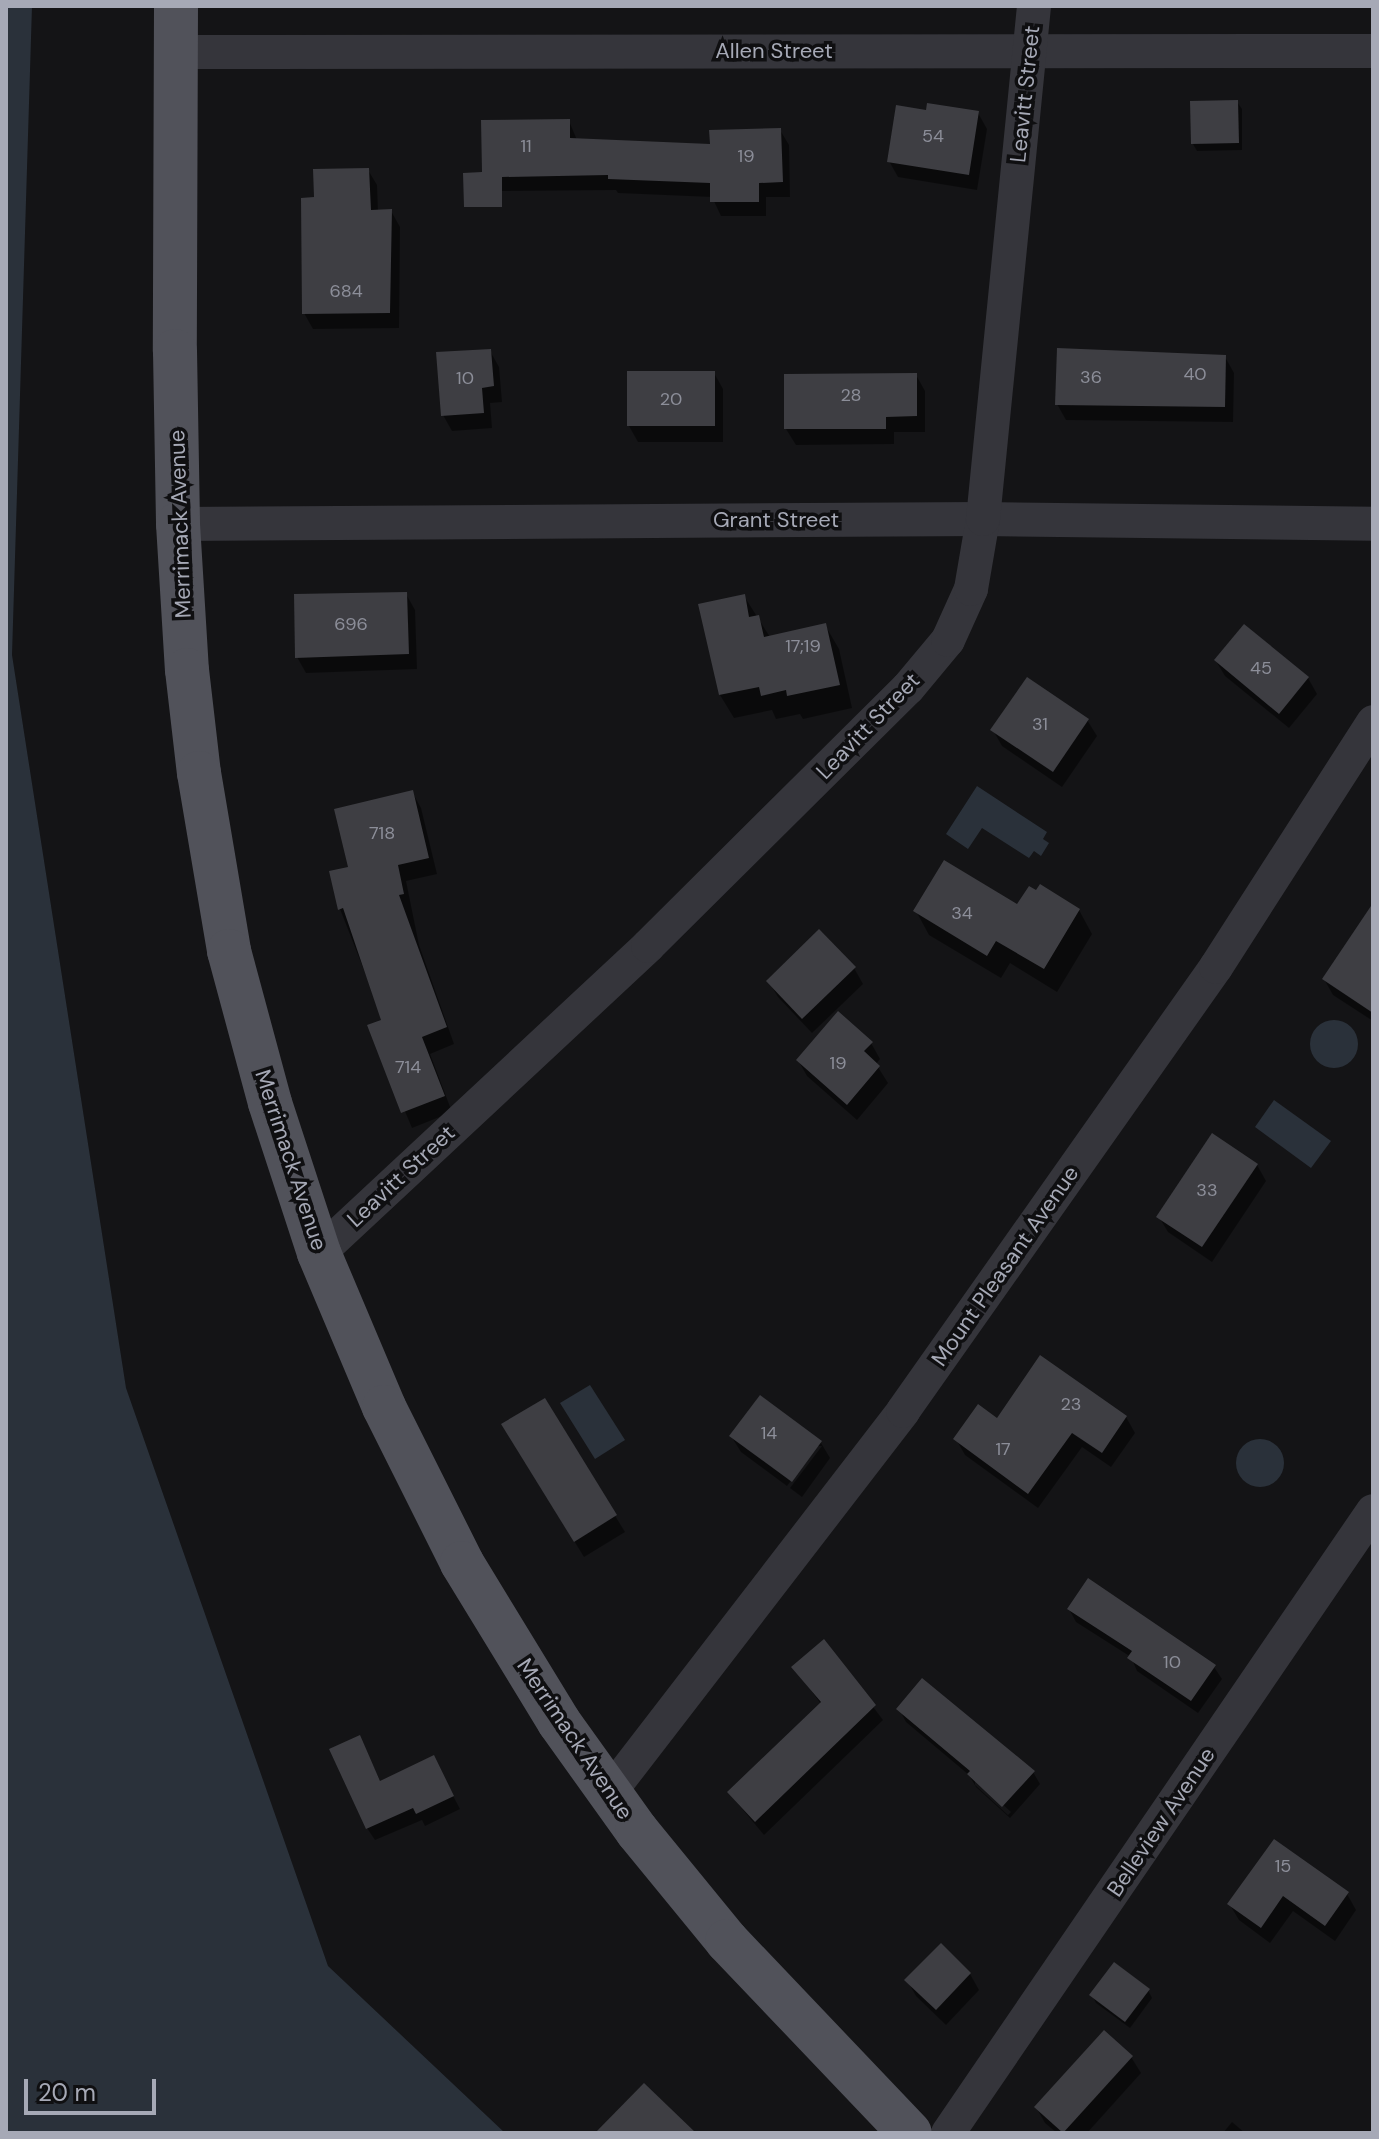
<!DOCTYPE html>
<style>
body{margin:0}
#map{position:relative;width:1379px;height:2139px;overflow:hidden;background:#141416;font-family:"DM Sans",sans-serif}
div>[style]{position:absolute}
.water>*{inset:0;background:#2a313a}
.round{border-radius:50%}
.shadow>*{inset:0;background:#0007}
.building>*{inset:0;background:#3e3e43}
.street>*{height:34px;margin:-17px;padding:0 17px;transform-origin:17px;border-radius:17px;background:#35353b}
.primary>*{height:44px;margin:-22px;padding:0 22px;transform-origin:22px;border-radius:22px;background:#51525a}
span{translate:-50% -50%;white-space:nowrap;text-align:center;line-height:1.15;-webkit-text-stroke:7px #0f0f11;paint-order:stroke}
.number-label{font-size:18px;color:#8c8e99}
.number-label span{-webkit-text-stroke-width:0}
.street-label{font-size:22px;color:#a6a9b6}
.frame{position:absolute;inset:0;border:8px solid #a6a9b6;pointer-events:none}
.scale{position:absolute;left:24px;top:2079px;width:132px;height:36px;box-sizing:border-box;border:4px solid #a6a9b6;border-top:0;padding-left:10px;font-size:24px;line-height:28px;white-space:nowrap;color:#a6a9b6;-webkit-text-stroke:6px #0f0f11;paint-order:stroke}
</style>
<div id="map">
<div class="water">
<div style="clip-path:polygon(6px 6px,32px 6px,12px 655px,126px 1388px,328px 1966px,505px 2133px,6px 2133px)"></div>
<div style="clip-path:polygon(977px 786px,1047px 832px,1043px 839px,1049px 843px,1041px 856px,1034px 851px,1029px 858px,982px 828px,968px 849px,946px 834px)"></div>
<div class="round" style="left:1310px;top:1020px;width:48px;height:48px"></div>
<div style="clip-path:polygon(1274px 1100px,1331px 1141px,1311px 1168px,1255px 1127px)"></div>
<div style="clip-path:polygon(590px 1385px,625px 1440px,595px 1459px,560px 1403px)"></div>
<div class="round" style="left:1236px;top:1439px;width:48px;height:48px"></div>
</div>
<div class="shadow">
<div style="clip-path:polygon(1237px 102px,1242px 109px,1242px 150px,1197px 151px,1193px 144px)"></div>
<div style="clip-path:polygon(927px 112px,978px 113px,987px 129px,977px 190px,898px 177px,889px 161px)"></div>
<div style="clip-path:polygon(569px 121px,577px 140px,712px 146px,780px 130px,789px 145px,790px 197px,766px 197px,766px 216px,721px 216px,712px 197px,618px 193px,616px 190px,502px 191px,493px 176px)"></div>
<div style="clip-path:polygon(368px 170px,377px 185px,378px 211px,391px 211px,400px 227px,399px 328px,313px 329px,304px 313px,316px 199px)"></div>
<div style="clip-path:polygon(490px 351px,499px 367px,502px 402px,490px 403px,492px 428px,452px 431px,443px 415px)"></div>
<div style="clip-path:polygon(1225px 357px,1234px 373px,1233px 422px,1066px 420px,1057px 404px)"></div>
<div style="clip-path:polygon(714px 373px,723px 389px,723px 442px,638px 442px,629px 426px)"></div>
<div style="clip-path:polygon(916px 375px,925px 391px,925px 432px,894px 432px,894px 444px,796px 445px,786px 429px)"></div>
<div style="clip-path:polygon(406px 594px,415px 610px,417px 669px,306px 673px,297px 657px)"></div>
<div style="clip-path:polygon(744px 596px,770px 637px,825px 625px,839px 649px,852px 708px,803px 719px,800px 714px,776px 719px,772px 710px,734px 718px,720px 695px)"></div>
<div style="clip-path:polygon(1216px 661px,1308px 678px,1317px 694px,1289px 728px,1225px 676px)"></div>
<div style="clip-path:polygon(1087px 720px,1097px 736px,1062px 787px,1002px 746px,993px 730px)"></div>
<div style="clip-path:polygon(412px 792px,421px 808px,437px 874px,406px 881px,419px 945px,454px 1044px,430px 1054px,452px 1112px,412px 1128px,369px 1026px,384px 1021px,340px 909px,350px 868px)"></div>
<div style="clip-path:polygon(1373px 906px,1373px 1021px,1333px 995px,1324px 979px)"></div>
<div style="clip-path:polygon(1018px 907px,1079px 910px,1092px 934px,1057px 992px,1010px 963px,1001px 978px,929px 935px,916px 911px)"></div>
<div style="clip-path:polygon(854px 968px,863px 984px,812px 1033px,778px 997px,769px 982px)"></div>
<div style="clip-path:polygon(871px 1043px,880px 1059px,876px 1064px,888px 1083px,857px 1120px,807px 1076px,798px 1060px)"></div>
<div style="clip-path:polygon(1257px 1165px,1266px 1181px,1212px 1262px,1168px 1232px,1159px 1217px)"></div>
<div style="clip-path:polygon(760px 1398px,821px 1443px,830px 1458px,802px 1497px,790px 1488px,822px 1446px,817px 1446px,787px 1486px,741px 1452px,731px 1436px)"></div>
<div style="clip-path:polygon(544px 1400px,625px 1532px,584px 1557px,513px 1441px)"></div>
<div style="clip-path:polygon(1126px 1417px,1135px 1433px,1111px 1467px,1082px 1447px,1038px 1508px,965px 1455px,956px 1439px,997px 1421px)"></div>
<div style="clip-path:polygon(1069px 1609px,1214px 1667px,1222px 1679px,1198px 1713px,1137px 1671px,1131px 1657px,1076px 1622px)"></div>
<div style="clip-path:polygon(824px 1642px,883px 1720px,764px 1835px,729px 1793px,821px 1704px,794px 1667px)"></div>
<div style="clip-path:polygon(evenodd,899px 1709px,1033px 1772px,1040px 1784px,1010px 1818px,976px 1787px,969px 1775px,906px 1722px,899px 1709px,975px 1779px,1011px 1812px,1008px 1815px,975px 1785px,975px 1779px)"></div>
<div style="clip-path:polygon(360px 1738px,381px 1783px,440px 1771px,460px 1809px,425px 1826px,422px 1820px,375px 1840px,367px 1828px)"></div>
<div style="clip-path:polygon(1274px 1842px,1347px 1894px,1356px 1910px,1335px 1941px,1293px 1911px,1270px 1943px,1239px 1920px,1230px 1905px)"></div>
<div style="clip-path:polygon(970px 1974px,979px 1990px,946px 2025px,916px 1996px,907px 1980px)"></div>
<div style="clip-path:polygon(1148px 1990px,1152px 1998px,1130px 2028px,1096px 2003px,1092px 1995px)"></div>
<div style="clip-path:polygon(1131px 2057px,1141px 2073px,1087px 2133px,1057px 2133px,1045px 2123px,1036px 2107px)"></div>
<div style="clip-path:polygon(1232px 2122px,1245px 2133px,1223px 2133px)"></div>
</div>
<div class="building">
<div style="clip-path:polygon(1238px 100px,1239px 143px,1191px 144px,1190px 101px)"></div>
<div style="clip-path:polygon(927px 103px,979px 111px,969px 175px,887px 162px,896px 105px,926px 110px)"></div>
<div style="clip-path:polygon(570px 119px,570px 138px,710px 144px,709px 130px,781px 128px,783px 182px,759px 183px,759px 202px,710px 202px,710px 183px,608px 179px,608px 175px,502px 177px,502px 207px,464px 207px,463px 173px,482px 172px,481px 120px)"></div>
<div style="clip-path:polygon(369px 168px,371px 210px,392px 209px,390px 313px,302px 314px,301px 198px,314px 197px,313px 169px)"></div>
<div style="clip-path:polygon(1057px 348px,1226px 355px,1225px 407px,1055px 405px)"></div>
<div style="clip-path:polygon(491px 349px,494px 386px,482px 388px,484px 413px,441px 416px,436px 352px)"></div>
<div style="clip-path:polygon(627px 371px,715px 371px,715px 426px,627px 426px)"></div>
<div style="clip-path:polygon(917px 373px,917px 416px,886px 417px,886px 429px,784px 429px,784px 374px)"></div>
<div style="clip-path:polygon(407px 592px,409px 654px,295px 658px,294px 594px)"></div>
<div style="clip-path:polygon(745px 594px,749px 617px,759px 615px,764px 637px,826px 623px,840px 685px,787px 696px,786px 690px,761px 696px,759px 687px,719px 695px,698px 604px)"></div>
<div style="clip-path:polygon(1244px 624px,1309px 677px,1279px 714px,1214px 660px)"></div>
<div style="clip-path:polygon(1027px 677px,1089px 719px,1053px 772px,990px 730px)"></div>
<div style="clip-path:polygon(413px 790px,429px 858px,398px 865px,404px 894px,399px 895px,447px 1027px,422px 1037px,445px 1096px,401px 1113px,367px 1025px,381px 1020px,343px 908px,338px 910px,329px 871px,348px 867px,334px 809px)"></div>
<div style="clip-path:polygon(944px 860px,1017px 904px,1029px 886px,1036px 890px,1040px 884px,1080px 909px,1044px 969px,996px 941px,987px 956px,913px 911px)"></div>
<div style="clip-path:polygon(1373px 903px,1373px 1013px,1322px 979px)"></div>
<div style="clip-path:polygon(819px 929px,856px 967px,802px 1019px,766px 981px)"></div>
<div style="clip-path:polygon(838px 1011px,873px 1042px,864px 1051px,880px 1066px,847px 1105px,796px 1060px)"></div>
<div style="clip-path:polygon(1212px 1133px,1258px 1164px,1202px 1247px,1156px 1217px)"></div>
<div style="clip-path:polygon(1040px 1355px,1127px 1416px,1102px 1453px,1072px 1433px,1028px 1494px,953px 1439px,978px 1404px,997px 1418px)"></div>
<div style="clip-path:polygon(760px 1395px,822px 1441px,792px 1482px,729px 1436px)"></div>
<div style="clip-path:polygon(545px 1398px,617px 1515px,574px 1542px,501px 1424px)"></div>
<div style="clip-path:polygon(1088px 1578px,1216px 1665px,1191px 1701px,1127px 1658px,1132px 1651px,1067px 1609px)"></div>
<div style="clip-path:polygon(824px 1639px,876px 1705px,755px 1822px,727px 1792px,821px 1702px,791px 1667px)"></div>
<div style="clip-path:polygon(922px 1678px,1035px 1771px,1002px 1807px,967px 1774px,970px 1771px,896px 1709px)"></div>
<div style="clip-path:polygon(360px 1735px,380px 1781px,434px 1755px,454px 1796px,416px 1814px,413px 1808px,366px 1829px,329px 1749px)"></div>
<div style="clip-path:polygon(1274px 1839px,1349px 1892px,1325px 1926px,1283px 1896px,1261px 1928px,1227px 1904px)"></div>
<div style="clip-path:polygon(941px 1943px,971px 1973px,936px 2010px,904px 1980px)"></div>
<div style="clip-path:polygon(1114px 1962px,1150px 1989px,1125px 2022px,1089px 1995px)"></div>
<div style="clip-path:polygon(1104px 2030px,1133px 2056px,1063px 2133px,1034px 2107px)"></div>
<div style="clip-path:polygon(644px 2083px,696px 2133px,595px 2133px)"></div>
</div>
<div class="street">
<div style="left:176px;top:52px;width:1197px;rotate:-0.05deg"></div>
<div style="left:178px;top:524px;width:805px;rotate:-0.36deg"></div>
<div style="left:983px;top:519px;width:390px;rotate:0.7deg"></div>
<div style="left:319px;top:1253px;width:450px;rotate:-43deg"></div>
<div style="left:648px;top:946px;width:366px;rotate:-44.8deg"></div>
<div style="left:908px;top:688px;width:62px;rotate:-50.2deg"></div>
<div style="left:948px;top:640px;width:56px;rotate:-65.7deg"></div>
<div style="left:971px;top:589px;width:71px;rotate:-80.3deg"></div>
<div style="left:983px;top:519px;width:516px;rotate:-84.32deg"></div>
<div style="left:610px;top:1792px;width:481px;rotate:-52.4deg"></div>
<div style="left:903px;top:1411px;width:543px;rotate:-54.82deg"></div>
<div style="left:1216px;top:967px;width:291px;rotate:-57.3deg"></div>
<div style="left:948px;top:2133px;width:753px;rotate:-55.66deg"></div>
</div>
<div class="primary">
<div style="left:176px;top:6px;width:345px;rotate:90.2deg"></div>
<div style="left:175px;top:351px;width:173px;rotate:89deg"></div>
<div style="left:178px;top:524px;width:146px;rotate:86.5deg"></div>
<div style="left:187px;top:670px;width:104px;rotate:83.4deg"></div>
<div style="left:199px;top:773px;width:181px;rotate:80.4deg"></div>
<div style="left:229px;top:951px;width:157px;rotate:74.9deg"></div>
<div style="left:270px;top:1103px;width:158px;rotate:71.9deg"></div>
<div style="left:319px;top:1253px;width:167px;rotate:67.1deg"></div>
<div style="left:384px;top:1407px;width:174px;rotate:63.4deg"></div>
<div style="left:462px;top:1563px;width:186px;rotate:58.6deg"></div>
<div style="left:559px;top:1722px;width:134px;rotate:54.4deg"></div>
<div style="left:637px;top:1831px;width:142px;rotate:50.7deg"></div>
<div style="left:727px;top:1941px;width:265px;rotate:46.4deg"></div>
</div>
<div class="number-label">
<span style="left:933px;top:136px">54</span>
<span style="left:526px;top:146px">11</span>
<span style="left:746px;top:156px">19</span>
<span style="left:346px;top:291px">684</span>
<span style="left:1195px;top:374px">40</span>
<span style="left:1091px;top:377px">36</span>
<span style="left:465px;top:378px">10</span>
<span style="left:851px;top:395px">28</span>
<span style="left:671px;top:399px">20</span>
<span style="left:351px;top:624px">696</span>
<span style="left:803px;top:646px">17;19</span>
<span style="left:1261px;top:668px">45</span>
<span style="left:1040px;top:724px">31</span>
<span style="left:382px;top:833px">718</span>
<span style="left:962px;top:913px">34</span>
<span style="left:838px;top:1063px">19</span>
<span style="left:408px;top:1067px">714</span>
<span style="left:1207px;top:1190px">33</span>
<span style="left:1071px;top:1404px">23</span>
<span style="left:769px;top:1433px">14</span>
<span style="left:1003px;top:1449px">17</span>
<span style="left:1172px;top:1662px">10</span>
<span style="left:1283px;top:1866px">15</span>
</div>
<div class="street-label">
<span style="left:774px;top:51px">Allen Street</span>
<span style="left:1025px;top:94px;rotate:-84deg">Leavitt Street</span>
<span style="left:776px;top:520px">Grant Street</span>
<span style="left:180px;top:524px;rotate:-92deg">Merrimack Avenue</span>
<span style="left:868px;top:726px;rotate:-46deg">Leavitt Street</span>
<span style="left:291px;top:1160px;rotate:72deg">Merrimack Avenue</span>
<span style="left:401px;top:1176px;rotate:-43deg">Leavitt Street</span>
<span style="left:1005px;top:1266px;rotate:-55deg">Mount Pleasant Avenue</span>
<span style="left:575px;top:1739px;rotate:56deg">Merrimack Avenue</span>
<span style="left:1161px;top:1822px;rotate:-56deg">Belleview Avenue</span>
</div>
<div class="frame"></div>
<div class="scale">20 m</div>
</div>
